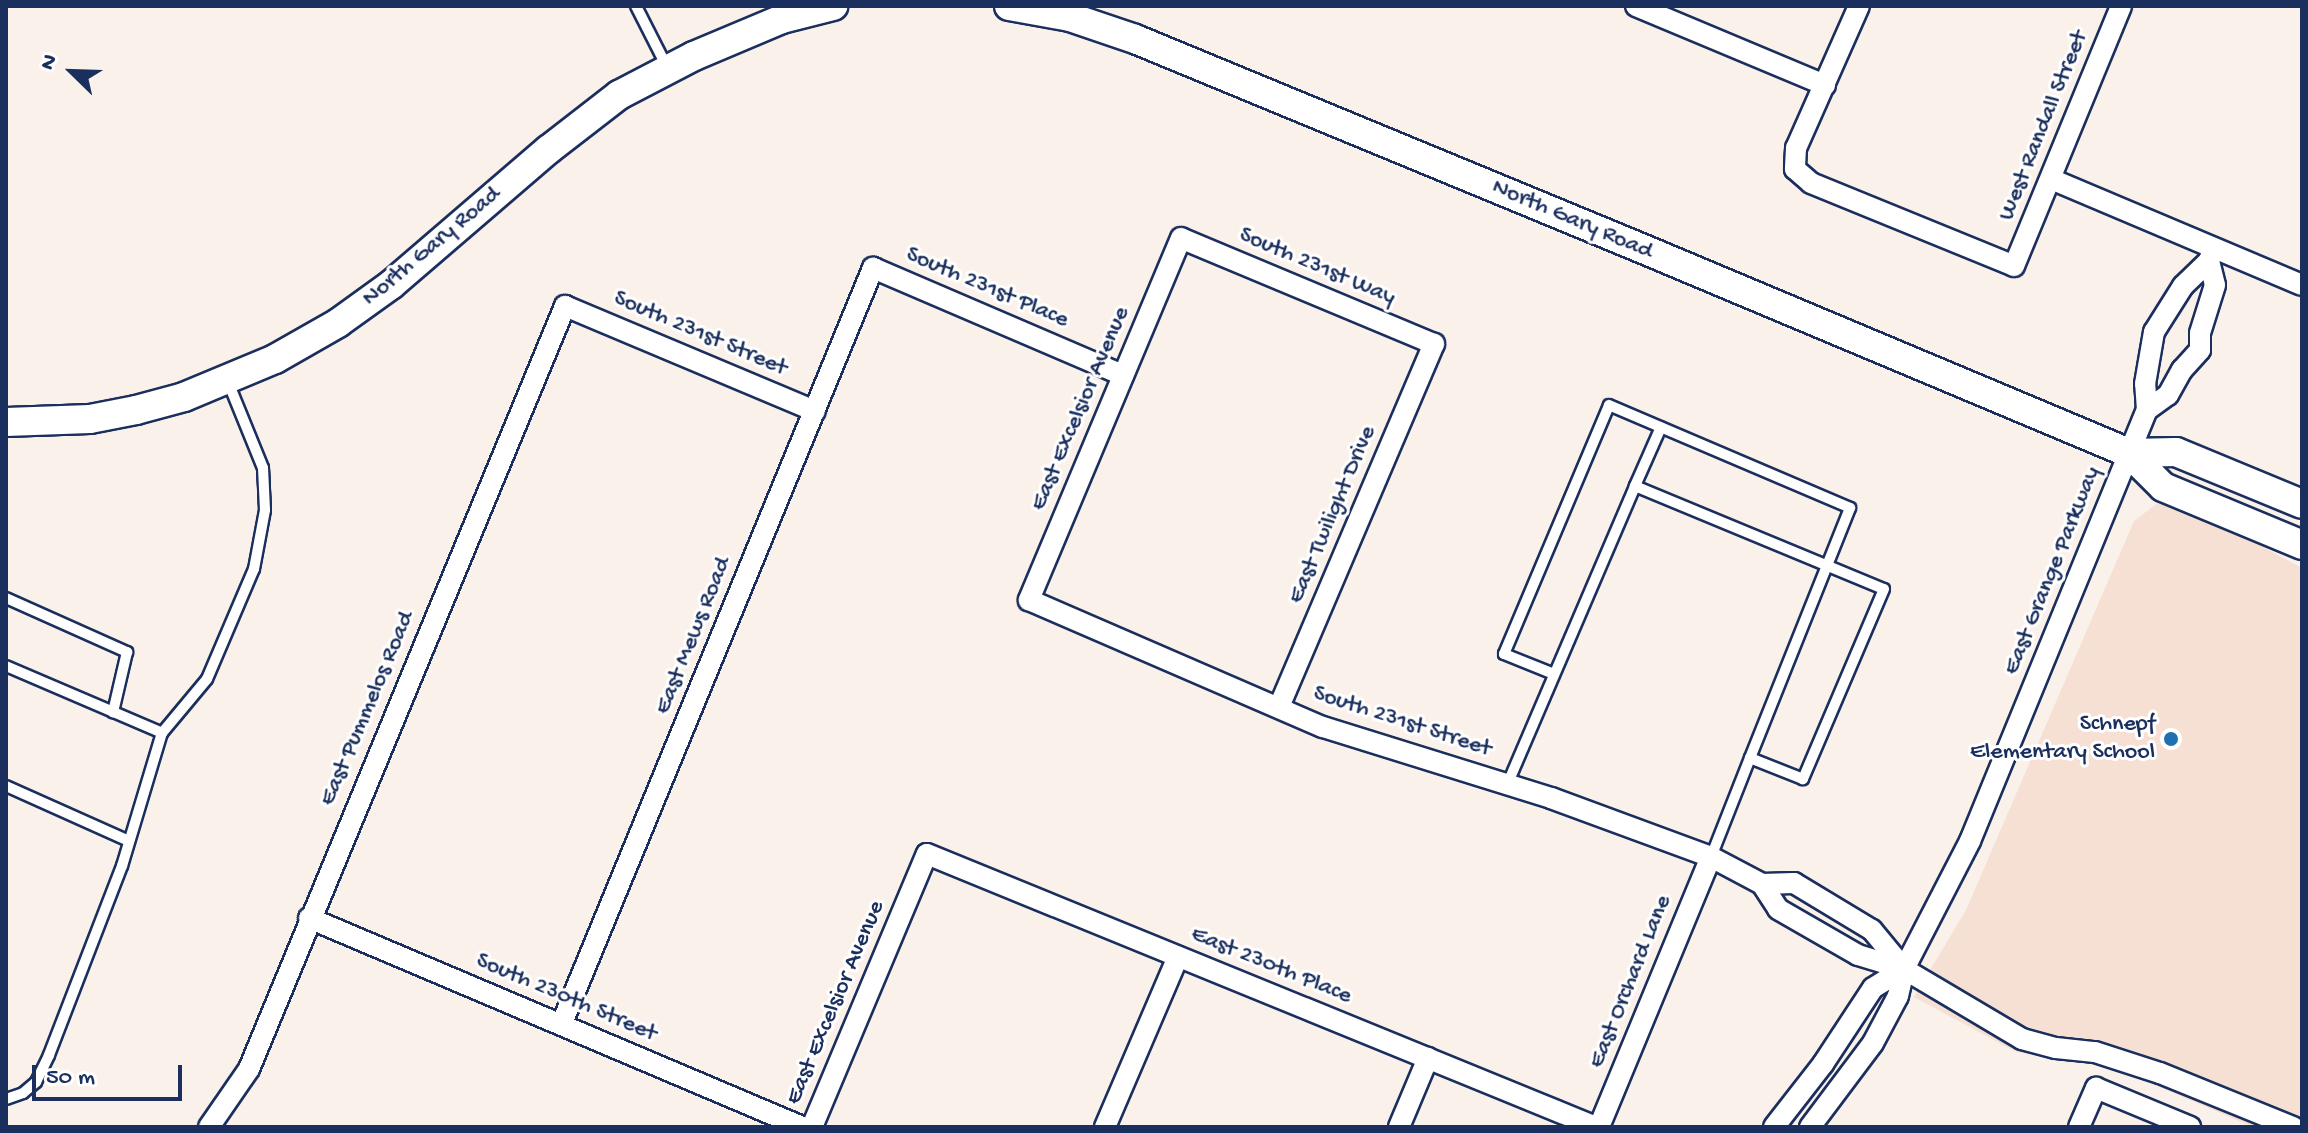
<!DOCTYPE html>
<style>
body{margin:0}
#map{position:relative;width:2308px;height:1133px;overflow:hidden;background:#fbf1eb;font-family:"Gochi Hand",sans-serif}
div>[style]{position:absolute}
.built>*{inset:0;background:#f6e0d3}
.roads{filter:drop-shadow(2px 0 #1b2f5e) drop-shadow(-2px 0 #1b2f5e) drop-shadow(0 2px #1b2f5e) drop-shadow(0 -2px #1b2f5e)}
.service>*{height:10px;margin:-5px;padding:0 5px;transform-origin:5px;border-radius:5px;background:#fff}
.minor>*{height:20px;margin:-10px;padding:0 10px;transform-origin:10px;border-radius:10px;background:#fff}
.secondary>*{height:28px;margin:-14px;padding:0 14px;transform-origin:14px;border-radius:14px;background:#fff}
.dots>*{width:22px;height:22px;translate:-50% -50%;box-sizing:border-box;border:4px solid #fff;border-radius:50%}
span{translate:-50% -50%;white-space:nowrap;text-align:center;line-height:1.15;-webkit-text-stroke:6px #fff;paint-order:stroke}
.street-label{font-size:24px;color:#1b2f5e}
.poi-label{font-size:24px;color:#1b2f5e}
.right{translate:-100% -50%;text-align:right}
.frame{position:absolute;inset:0;border:8px solid #1b2f5e;pointer-events:none}
.north{position:absolute;left:32px;top:32px;width:80px;height:80px;-webkit-text-stroke:6px #fff;paint-order:stroke;rotate:293deg;font-size:22px;font-weight:700;line-height:32px;text-align:center;color:#1b2f5e}
.north::after{content:'';display:block;margin:auto;width:28px;height:36px;background:#1b2f5e;clip-path:polygon(50% 0,100% 100%,50% 72%,0 100%)}
.scale{position:absolute;left:32px;top:1065px;width:150px;height:36px;box-sizing:border-box;border:4px solid #1b2f5e;border-top:0;padding-left:10px;font-size:24px;line-height:28px;white-space:nowrap;color:#1b2f5e;-webkit-text-stroke:6px #fff;paint-order:stroke}
</style>
<div id="map">
<div class="built">
<div style="clip-path:polygon(2159px 502px,2231px 530px,2302px 568px,2302px 1127px,2253px 1127px,2115px 1068px,2016px 1052px,1914px 997px,1966px 910px,2134px 521px)"></div>
</div>
<div class="roads">
<div class="service">
<div style="left:636px;top:6px;width:71px;rotate:63.1deg"></div>
<div style="left:1635px;top:486px;width:64px;rotate:-66.2deg"></div>
<div style="left:6px;top:598px;width:133px;rotate:24.1deg"></div>
<div style="left:127px;top:652px;width:62px;rotate:103.1deg"></div>
<div style="left:6px;top:666px;width:170px;rotate:23.2deg"></div>
<div style="left:1554px;top:674px;width:54px;rotate:-158.2deg"></div>
<div style="left:1504px;top:654px;width:270px;rotate:-67.1deg"></div>
<div style="left:1609px;top:405px;width:262px;rotate:23.1deg"></div>
<div style="left:1850px;top:508px;width:269px;rotate:111.8deg"></div>
<div style="left:1507px;top:785px;width:325px;rotate:-66.8deg"></div>
<div style="left:1635px;top:486px;width:269px;rotate:22.5deg"></div>
<div style="left:1884px;top:589px;width:207px;rotate:113.1deg"></div>
<div style="left:1803px;top:779px;width:57px;rotate:-158.4deg"></div>
<div style="left:1750px;top:758px;width:106px;rotate:111.5deg"></div>
<div style="left:6px;top:786px;width:135px;rotate:24.1deg"></div>
<div style="left:6px;top:1099px;width:18px;rotate:-19deg"></div>
<div style="left:23px;top:1093px;width:17px;rotate:-40deg"></div>
<div style="left:36px;top:1082px;width:30px;rotate:-64deg"></div>
<div style="left:49px;top:1055px;width:203px;rotate:-68.9deg"></div>
<div style="left:122px;top:866px;width:139px;rotate:-73.3deg"></div>
<div style="left:162px;top:733px;width:70px;rotate:-50.2deg"></div>
<div style="left:207px;top:679px;width:120px;rotate:-66.9deg"></div>
<div style="left:254px;top:569px;width:60px;rotate:-79.4deg"></div>
<div style="left:265px;top:510px;width:42px;rotate:-92.7deg"></div>
<div style="left:263px;top:468px;width:93px;rotate:-112.1deg"></div>
</div>
<div class="minor">
<div style="left:1636px;top:6px;width:205px;rotate:22.7deg"></div>
<div style="left:1859px;top:6px;width:155px;rotate:113.9deg"></div>
<div style="left:1796px;top:148px;width:21px;rotate:93deg"></div>
<div style="left:1795px;top:169px;width:21px;rotate:41deg"></div>
<div style="left:1811px;top:183px;width:219px;rotate:22.2deg"></div>
<div style="left:2014px;top:266px;width:281px;rotate:-67.6deg"></div>
<div style="left:2051px;top:179px;width:272px;rotate:22.9deg"></div>
<div style="left:2147px;top:410px;width:26px;rotate:-36deg"></div>
<div style="left:2168px;top:395px;width:29px;rotate:-61deg"></div>
<div style="left:2182px;top:370px;width:27px;rotate:-48deg"></div>
<div style="left:2200px;top:350px;width:17px;rotate:-90deg"></div>
<div style="left:2200px;top:333px;width:50px;rotate:-72.6deg"></div>
<div style="left:2215px;top:285px;width:25px;rotate:-104deg"></div>
<div style="left:1279px;top:707px;width:395px;rotate:-66.9deg"></div>
<div style="left:1434px;top:344px;width:274px;rotate:-157.3deg"></div>
<div style="left:1181px;top:238px;width:393px;rotate:112.8deg"></div>
<div style="left:1029px;top:600px;width:320px;rotate:23.4deg"></div>
<div style="left:1323px;top:727px;width:239px;rotate:17.3deg"></div>
<div style="left:1551px;top:798px;width:171px;rotate:20.2deg"></div>
<div style="left:1711px;top:857px;width:58px;rotate:27.9deg"></div>
<div style="left:1762px;top:884px;width:32px;rotate:-2deg"></div>
<div style="left:1794px;top:883px;width:91px;rotate:31.1deg"></div>
<div style="left:1872px;top:930px;width:50px;rotate:50.6deg"></div>
<div style="left:1762px;top:884px;width:30px;rotate:57deg"></div>
<div style="left:1778px;top:909px;width:92px;rotate:29.9deg"></div>
<div style="left:1858px;top:955px;width:48px;rotate:16.9deg"></div>
<div style="left:1904px;top:969px;width:137px;rotate:30.7deg"></div>
<div style="left:2022px;top:1039px;width:35px;rotate:15deg"></div>
<div style="left:2056px;top:1048px;width:39px;rotate:6deg"></div>
<div style="left:2095px;top:1052px;width:68px;rotate:17.9deg"></div>
<div style="left:2160px;top:1073px;width:144px;rotate:22.1deg"></div>
<div style="left:309px;top:918px;width:535px;rotate:22.97deg"></div>
<div style="left:562px;top:1023px;width:817px;rotate:-67.61deg"></div>
<div style="left:873px;top:268px;width:272px;rotate:23.2deg"></div>
<div style="left:209px;top:1127px;width:70px;rotate:-55.4deg"></div>
<div style="left:249px;top:1069px;width:826px;rotate:-67.5deg"></div>
<div style="left:565px;top:306px;width:271px;rotate:22.8deg"></div>
<div style="left:812px;top:1127px;width:296px;rotate:-67.2deg"></div>
<div style="left:927px;top:854px;width:723px;rotate:22.2deg"></div>
<div style="left:1105px;top:1127px;width:185px;rotate:-66.8deg"></div>
<div style="left:1399px;top:1127px;width:75px;rotate:-67.2deg"></div>
<div style="left:1599px;top:1127px;width:292px;rotate:-67.5deg"></div>
<div style="left:1774px;top:1127px;width:80px;rotate:-52.1deg"></div>
<div style="left:1823px;top:1064px;width:91px;rotate:-56.7deg"></div>
<div style="left:1873px;top:988px;width:36px;rotate:-32deg"></div>
<div style="left:1810px;top:1127px;width:105px;rotate:-53.1deg"></div>
<div style="left:1873px;top:1043px;width:53px;rotate:-62deg"></div>
<div style="left:1898px;top:996px;width:28px;rotate:-77deg"></div>
<div style="left:1904px;top:969px;width:144px;rotate:-62.7deg"></div>
<div style="left:1970px;top:841px;width:466px;rotate:-67.7deg"></div>
<div style="left:2147px;top:410px;width:26px;rotate:-94deg"></div>
<div style="left:2145px;top:384px;width:53px;rotate:-80.2deg"></div>
<div style="left:2154px;top:332px;width:54px;rotate:-57.8deg"></div>
<div style="left:2183px;top:286px;width:36px;rotate:-44deg"></div>
<div style="left:2209px;top:261px;width:13px;rotate:-72deg"></div>
<div style="left:2079px;top:1127px;width:43px;rotate:-66.4deg"></div>
<div style="left:2096px;top:1088px;width:102px;rotate:22.5deg"></div>
</div>
<div class="secondary">
<div style="left:1009px;top:6px;width:62px;rotate:10.2deg"></div>
<div style="left:1070px;top:17px;width:69px;rotate:18.7deg"></div>
<div style="left:1135px;top:39px;width:555px;rotate:22.45deg"></div>
<div style="left:1648px;top:251px;width:522px;rotate:22.78deg"></div>
<div style="left:2129px;top:453px;width:48px;rotate:45deg"></div>
<div style="left:2163px;top:487px;width:151px;rotate:22.6deg"></div>
<div style="left:6px;top:422px;width:84px;rotate:-2deg"></div>
<div style="left:90px;top:419px;width:47px;rotate:-11.1deg"></div>
<div style="left:136px;top:410px;width:50px;rotate:-15.2deg"></div>
<div style="left:184px;top:397px;width:99px;rotate:-22.7deg"></div>
<div style="left:275px;top:359px;width:73px;rotate:-29.7deg"></div>
<div style="left:338px;top:323px;width:67px;rotate:-35.8deg"></div>
<div style="left:392px;top:284px;width:206px;rotate:-40.7deg"></div>
<div style="left:548px;top:150px;width:90px;rotate:-37.8deg"></div>
<div style="left:619px;top:95px;width:85px;rotate:-27.5deg"></div>
<div style="left:694px;top:56px;width:95px;rotate:-22.8deg"></div>
<div style="left:782px;top:19px;width:53px;rotate:-14.3deg"></div>
<div style="left:2129px;top:453px;width:47px;rotate:-1.2deg"></div>
<div style="left:2176px;top:452px;width:136px;rotate:22.4deg"></div>
</div>
</div>
<div class="dots">
<div style="left:2171px;top:739px;background:#1f6fb2"></div>
</div>
<div class="street-label">
<span style="left:2044px;top:126px;rotate:-68deg">West Randall Street</span>
<span style="left:1572px;top:220px;rotate:23deg">North Gary Road</span>
<span style="left:432px;top:247px;rotate:-40deg">North Gary Road</span>
<span style="left:1317px;top:267px;rotate:23deg">South 231st Way</span>
<span style="left:987px;top:288px;rotate:23deg">South 231st Place</span>
<span style="left:700px;top:334px;rotate:23deg">South 231st Street</span>
<span style="left:1081px;top:409px;rotate:-67deg">East Excelsior Avenue</span>
<span style="left:1333px;top:515px;rotate:-67deg">East Twilight Drive</span>
<span style="left:2053px;top:571px;rotate:-68deg">East Grange Parkway</span>
<span style="left:694px;top:636px;rotate:-68deg">East Mews Road</span>
<span style="left:368px;top:709px;rotate:-67deg">East Pummelos Road</span>
<span style="left:1402px;top:722px;rotate:18deg">South 231st Street</span>
<span style="left:1271px;top:966px;rotate:22deg">East 230th Place</span>
<span style="left:1631px;top:982px;rotate:-68deg">East Orchard Lane</span>
<span style="left:566px;top:998px;rotate:23deg">South 230th Street</span>
<span style="left:836px;top:1003px;rotate:-67deg">East Excelsior Avenue</span>
</div>
<div class="poi-label">
<span class="right" style="left:2155px;top:739px">Schnepf<br>Elementary School</span>
</div>
<div class="frame"></div>
<div class="north">N</div>
<div class="scale">50 m</div>
</div>
